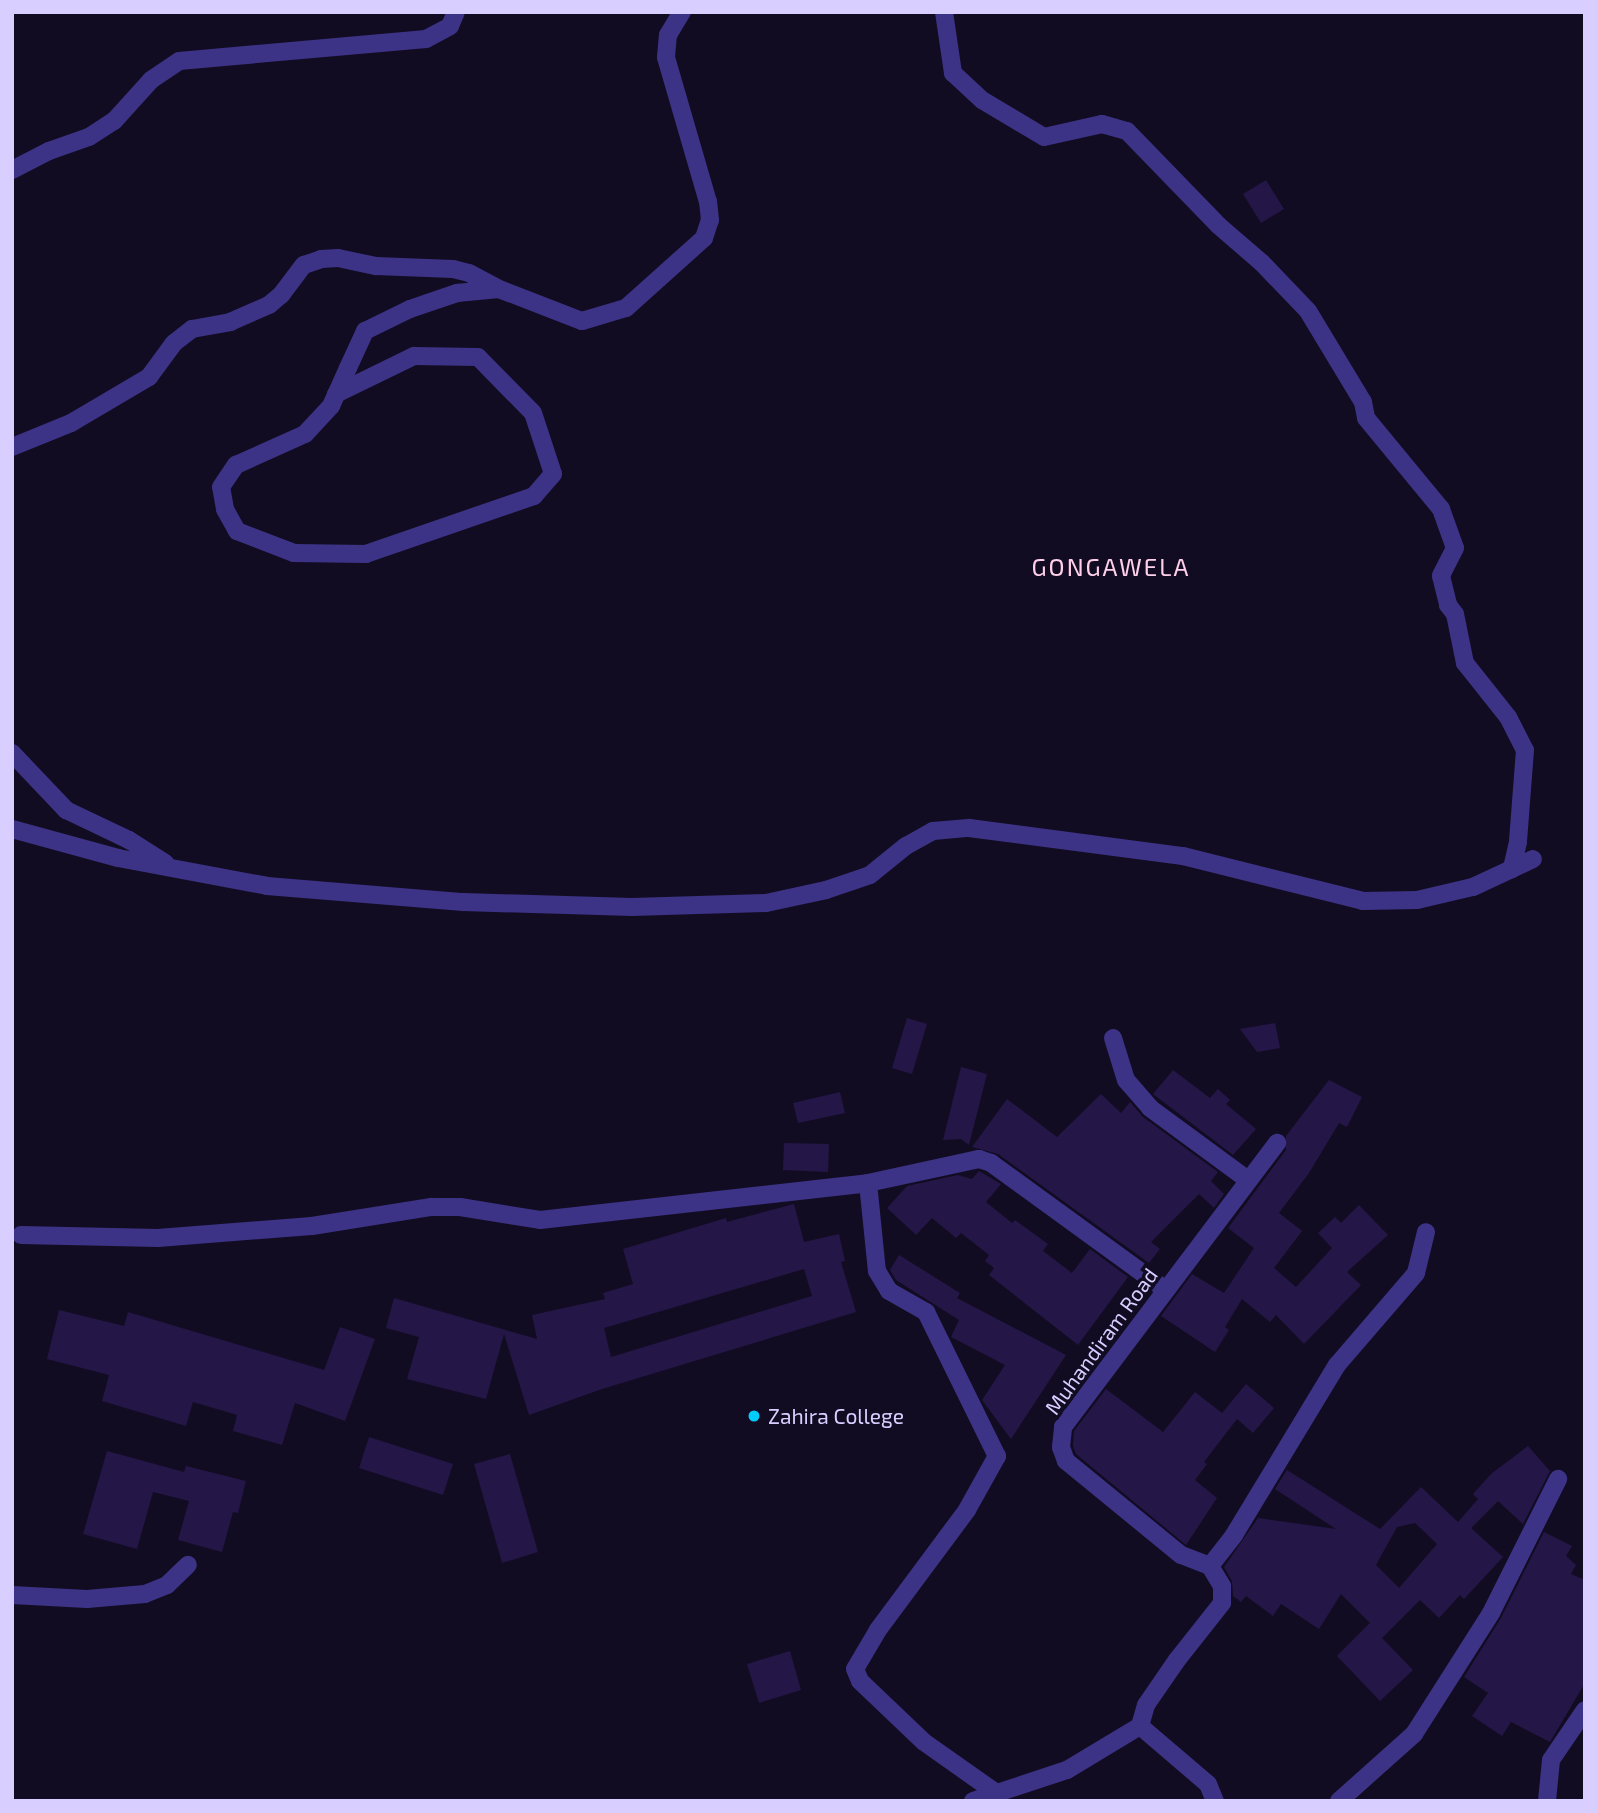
<!DOCTYPE html>
<style>
body{margin:0}
#map{position:relative;width:1597px;height:1813px;overflow:hidden;background:#120c23;font-family:"Exo 2",sans-serif}
div>[style]{position:absolute}
.building>*{inset:0;background:#241646}
.minor>*{height:18px;margin:-9px;padding:0 9px;transform-origin:9px;border-radius:9px;background:#3d3386}
.dots>*{width:19px;height:19px;translate:-50% -50%;box-sizing:border-box;border:4px solid #120c23;border-radius:50%}
span{translate:-50% -50%;white-space:nowrap;text-align:center;line-height:1.15;-webkit-text-stroke:7px #120c23;paint-order:stroke}
.street-label{font-size:21px;color:#d8ceff}
.poi-label{font-size:21px;color:#d8ceff}
.left{translate:0 -50%;text-align:left}
.quarter-label{font-size:24px;color:#ffd0ea;letter-spacing:2px}
.frame{position:absolute;inset:0;border:14px solid #d8ceff;pointer-events:none}
</style>
<div id="map">
<div class="building">
<div style="clip-path:polygon(1266px 180px,1284px 209px,1261px 223px,1243px 194px)"></div>
<div style="clip-path:polygon(907px 1018px,927px 1024px,912px 1074px,892px 1068px)"></div>
<div style="clip-path:polygon(1275px 1023px,1280px 1048px,1257px 1052px,1240px 1029px)"></div>
<div style="clip-path:polygon(961px 1067px,987px 1074px,969px 1145px,961px 1139px,943px 1140px)"></div>
<div style="clip-path:polygon(1173px 1070px,1210px 1098px,1218px 1089px,1230px 1100px,1226px 1104px,1256px 1129px,1233px 1155px,1153px 1094px)"></div>
<div style="clip-path:polygon(1329px 1080px,1362px 1097px,1347px 1127px,1339px 1123px,1309px 1173px,1279px 1213px,1302px 1231px,1274px 1268px,1296px 1287px,1332px 1248px,1318px 1233px,1335px 1217px,1341px 1223px,1359px 1205px,1388px 1235px,1347px 1272px,1361px 1285px,1304px 1344px,1276px 1315px,1270px 1322px,1242px 1299px,1225px 1327px,1229px 1330px,1215px 1352px,1161px 1316px,1192px 1274px,1224px 1293px,1254px 1248px,1228px 1228px,1286px 1150px,1286px 1136px)"></div>
<div style="clip-path:polygon(840px 1092px,845px 1113px,798px 1123px,793px 1103px)"></div>
<div style="clip-path:polygon(1101px 1094px,1121px 1113px,1130px 1102px,1143px 1117px,1218px 1172px,1211px 1181px,1224px 1194px,1214px 1208px,1199px 1194px,1151px 1242px,1160px 1249px,1149px 1263px,998px 1154px,972px 1147px,1007px 1099px,1057px 1137px)"></div>
<div style="clip-path:polygon(784px 1143px,829px 1144px,828px 1172px,783px 1170px)"></div>
<div style="clip-path:polygon(979px 1171px,1001px 1184px,986px 1202px,1012px 1223px,1015px 1220px,1048px 1244px,1043px 1251px,1072px 1273px,1090px 1249px,1128px 1277px,1078px 1345px,989px 1275px,994px 1268px,985px 1261px,989px 1255px,961px 1233px,956px 1238px,932px 1218px,916px 1235px,887px 1208px,907px 1186px,958px 1175px,972px 1179px)"></div>
<div style="clip-path:polygon(evenodd,794px 1204px,804px 1242px,839px 1234px,845px 1261px,841px 1262px,856px 1312px,602px 1389px,529px 1415px,504px 1334px,486px 1399px,407px 1379px,419px 1337px,386px 1328px,394px 1298px,537px 1339px,532px 1315px,605px 1299px,603px 1293px,633px 1284px,623px 1249px,726px 1218px,727px 1222px,794px 1204px,804px 1269px,812px 1296px,611px 1357px,604px 1328px,804px 1269px)"></div>
<div style="clip-path:polygon(899px 1255px,960px 1293px,957px 1298px,1066px 1355px,1011px 1439px,982px 1400px,1005px 1365px,951px 1337px,959px 1320px,896px 1280px,890px 1270px)"></div>
<div style="clip-path:polygon(59px 1310px,124px 1326px,128px 1312px,324px 1370px,340px 1327px,375px 1339px,345px 1421px,295px 1403px,282px 1445px,233px 1431px,237px 1415px,193px 1402px,186px 1426px,102px 1401px,109px 1375px,47px 1359px)"></div>
<div style="clip-path:polygon(1246px 1384px,1274px 1408px,1253px 1433px,1237px 1419px,1204px 1462px,1207px 1464px,1195px 1480px,1217px 1498px,1186px 1545px,1076px 1454px,1073px 1446px,1074px 1431px,1106px 1389px,1163px 1432px,1195px 1392px,1222px 1413px)"></div>
<div style="clip-path:polygon(369px 1437px,453px 1464px,443px 1495px,359px 1468px)"></div>
<div style="clip-path:polygon(evenodd,1528px 1446px,1550px 1471px,1523px 1524px,1498px 1501px,1471px 1528px,1503px 1557px,1464px 1599px,1460px 1595px,1439px 1618px,1420px 1600px,1382px 1638px,1413px 1670px,1380px 1701px,1337px 1656px,1370px 1623px,1341px 1594px,1319px 1629px,1281px 1604px,1273px 1616px,1246px 1596px,1241px 1602px,1233px 1596px,1232px 1581px,1224px 1567px,1258px 1518px,1336px 1529px,1275px 1489px,1287px 1470px,1380px 1529px,1421px 1487px,1458px 1522px,1478px 1499px,1473px 1494px,1491px 1474px,1528px 1446px,1415px 1523px,1437px 1544px,1399px 1588px,1376px 1565px,1397px 1527px,1415px 1523px)"></div>
<div style="clip-path:polygon(107px 1451px,184px 1472px,186px 1466px,246px 1481px,238px 1513px,233px 1512px,222px 1552px,178px 1540px,189px 1501px,153px 1492px,137px 1549px,83px 1534px)"></div>
<div style="clip-path:polygon(510px 1454px,538px 1552px,502px 1563px,474px 1464px)"></div>
<div style="clip-path:polygon(1544px 1532px,1572px 1546px,1566px 1556px,1576px 1565px,1571px 1574px,1585px 1580px,1585px 1683px,1550px 1742px,1511px 1722px,1502px 1736px,1472px 1716px,1488px 1693px,1464px 1677px,1501px 1618px)"></div>
<div style="clip-path:polygon(790px 1651px,801px 1690px,759px 1703px,747px 1664px)"></div>
</div>
<div class="minor">
<div style="left:944px;top:12px;width:62px;rotate:81.6deg"></div>
<div style="left:953px;top:73px;width:40px;rotate:43deg"></div>
<div style="left:982px;top:100px;width:72px;rotate:30.8deg"></div>
<div style="left:1044px;top:137px;width:59px;rotate:-12.6deg"></div>
<div style="left:1102px;top:124px;width:26px;rotate:16deg"></div>
<div style="left:1127px;top:131px;width:131px;rotate:45.9deg"></div>
<div style="left:1218px;top:225px;width:58px;rotate:40.8deg"></div>
<div style="left:1262px;top:263px;width:66px;rotate:46.2deg"></div>
<div style="left:1308px;top:311px;width:106px;rotate:58.9deg"></div>
<div style="left:1363px;top:402px;width:16px;rotate:79deg"></div>
<div style="left:1366px;top:418px;width:118px;rotate:50.5deg"></div>
<div style="left:1441px;top:509px;width:41px;rotate:70.3deg"></div>
<div style="left:1455px;top:548px;width:31px;rotate:117deg"></div>
<div style="left:1441px;top:576px;width:30px;rotate:76deg"></div>
<div style="left:1448px;top:605px;width:11px;rotate:52deg"></div>
<div style="left:1455px;top:614px;width:50px;rotate:78.5deg"></div>
<div style="left:1465px;top:663px;width:69px;rotate:51.5deg"></div>
<div style="left:1508px;top:717px;width:37px;rotate:63deg"></div>
<div style="left:1525px;top:750px;width:92px;rotate:94.4deg"></div>
<div style="left:1518px;top:842px;width:28px;rotate:103deg"></div>
<div style="left:12px;top:170px;width:42px;rotate:-27.2deg"></div>
<div style="left:49px;top:151px;width:42px;rotate:-19.3deg"></div>
<div style="left:89px;top:137px;width:30px;rotate:-33deg"></div>
<div style="left:114px;top:121px;width:55px;rotate:-47.9deg"></div>
<div style="left:151px;top:80px;width:34px;rotate:-34deg"></div>
<div style="left:179px;top:61px;width:248px;rotate:-5.1deg"></div>
<div style="left:426px;top:39px;width:27px;rotate:-28deg"></div>
<div style="left:450px;top:26px;width:15px;rotate:-67deg"></div>
<div style="left:336px;top:394px;width:87px;rotate:-26deg"></div>
<div style="left:414px;top:356px;width:64px;rotate:0.9deg"></div>
<div style="left:478px;top:357px;width:78px;rotate:45.5deg"></div>
<div style="left:533px;top:413px;width:64px;rotate:71.8deg"></div>
<div style="left:553px;top:474px;width:29px;rotate:131deg"></div>
<div style="left:534px;top:496px;width:178px;rotate:161deg"></div>
<div style="left:366px;top:554px;width:72px;rotate:-179.2deg"></div>
<div style="left:294px;top:553px;width:61px;rotate:-158.9deg"></div>
<div style="left:237px;top:531px;width:25px;rotate:-119deg"></div>
<div style="left:225px;top:509px;width:22px;rotate:-100deg"></div>
<div style="left:221px;top:487px;width:27px;rotate:-56deg"></div>
<div style="left:236px;top:465px;width:76px;rotate:-24.2deg"></div>
<div style="left:305px;top:434px;width:38px;rotate:-47deg"></div>
<div style="left:331px;top:406px;width:42px;rotate:-65.9deg"></div>
<div style="left:348px;top:368px;width:41px;rotate:-65.3deg"></div>
<div style="left:365px;top:331px;width:50px;rotate:-26.1deg"></div>
<div style="left:410px;top:309px;width:50px;rotate:-18.8deg"></div>
<div style="left:457px;top:293px;width:42px;rotate:-5.4deg"></div>
<div style="left:499px;top:289px;width:89px;rotate:21.1deg"></div>
<div style="left:582px;top:321px;width:46px;rotate:-16.5deg"></div>
<div style="left:626px;top:308px;width:105px;rotate:-41.9deg"></div>
<div style="left:704px;top:238px;width:19px;rotate:-72deg"></div>
<div style="left:710px;top:220px;width:18px;rotate:-96deg"></div>
<div style="left:708px;top:202px;width:151px;rotate:-106.2deg"></div>
<div style="left:666px;top:57px;width:22px;rotate:-85deg"></div>
<div style="left:668px;top:35px;width:27px;rotate:-59deg"></div>
<div style="left:12px;top:447px;width:64px;rotate:-22.1deg"></div>
<div style="left:71px;top:423px;width:91px;rotate:-30.5deg"></div>
<div style="left:149px;top:377px;width:42px;rotate:-53.7deg"></div>
<div style="left:174px;top:343px;width:23px;rotate:-38deg"></div>
<div style="left:192px;top:329px;width:39px;rotate:-10deg"></div>
<div style="left:230px;top:322px;width:43px;rotate:-23.6deg"></div>
<div style="left:269px;top:305px;width:16px;rotate:-40deg"></div>
<div style="left:281px;top:295px;width:38px;rotate:-53deg"></div>
<div style="left:304px;top:265px;width:18px;rotate:-19deg"></div>
<div style="left:321px;top:259px;width:17px;rotate:-3deg"></div>
<div style="left:338px;top:258px;width:39px;rotate:12deg"></div>
<div style="left:376px;top:266px;width:77px;rotate:2.2deg"></div>
<div style="left:453px;top:269px;width:16px;rotate:14deg"></div>
<div style="left:469px;top:273px;width:32px;rotate:28deg"></div>
<div style="left:12px;top:753px;width:79px;rotate:46.5deg"></div>
<div style="left:66px;top:810px;width:70px;rotate:25.5deg"></div>
<div style="left:129px;top:840px;width:43px;rotate:32.6deg"></div>
<div style="left:12px;top:829px;width:110px;rotate:15.3deg"></div>
<div style="left:118px;top:858px;width:152px;rotate:10.6deg"></div>
<div style="left:267px;top:886px;width:197px;rotate:4.7deg"></div>
<div style="left:463px;top:902px;width:169px;rotate:1.7deg"></div>
<div style="left:632px;top:907px;width:134px;rotate:-1.7deg"></div>
<div style="left:766px;top:903px;width:61px;rotate:-12.2deg"></div>
<div style="left:826px;top:890px;width:46px;rotate:-18.8deg"></div>
<div style="left:870px;top:875px;width:46px;rotate:-38.9deg"></div>
<div style="left:906px;top:846px;width:31px;rotate:-29deg"></div>
<div style="left:933px;top:831px;width:36px;rotate:-5deg"></div>
<div style="left:969px;top:828px;width:216px;rotate:7.5deg"></div>
<div style="left:1183px;top:856px;width:186px;rotate:14deg"></div>
<div style="left:1363px;top:901px;width:54px;rotate:-1.1deg"></div>
<div style="left:1417px;top:900px;width:57px;rotate:-13.1deg"></div>
<div style="left:1473px;top:887px;width:66px;rotate:-25deg"></div>
<div style="left:1113px;top:1038px;width:44px;rotate:72.8deg"></div>
<div style="left:1126px;top:1080px;width:37px;rotate:49deg"></div>
<div style="left:1150px;top:1108px;width:122px;rotate:36.3deg"></div>
<div style="left:868px;top:1183px;width:88px;rotate:84.2deg"></div>
<div style="left:877px;top:1271px;width:23px;rotate:59deg"></div>
<div style="left:889px;top:1291px;width:43px;rotate:29.6deg"></div>
<div style="left:926px;top:1312px;width:161px;rotate:63.8deg"></div>
<div style="left:997px;top:1456px;width:62px;rotate:119.1deg"></div>
<div style="left:967px;top:1510px;width:149px;rotate:126.6deg"></div>
<div style="left:878px;top:1630px;width:45px;rotate:120.5deg"></div>
<div style="left:855px;top:1669px;width:13px;rotate:67deg"></div>
<div style="left:860px;top:1681px;width:88px;rotate:43.6deg"></div>
<div style="left:924px;top:1742px;width:87px;rotate:35.2deg"></div>
<div style="left:21px;top:1235px;width:137px;rotate:1.3deg"></div>
<div style="left:158px;top:1238px;width:154px;rotate:-4.5deg"></div>
<div style="left:312px;top:1226px;width:121px;rotate:-9.1deg"></div>
<div style="left:431px;top:1207px;width:29px"></div>
<div style="left:460px;top:1207px;width:81px;rotate:9.2deg"></div>
<div style="left:540px;top:1220px;width:330px;rotate:-6.4deg"></div>
<div style="left:868px;top:1183px;width:114px;rotate:-12.2deg"></div>
<div style="left:979px;top:1159px;width:13px;rotate:18deg"></div>
<div style="left:991px;top:1163px;width:216px;rotate:36deg"></div>
<div style="left:1210px;top:1566px;width:31px;rotate:-159deg"></div>
<div style="left:1181px;top:1555px;width:149px;rotate:-140.7deg"></div>
<div style="left:1066px;top:1461px;width:15px;rotate:-110deg"></div>
<div style="left:1061px;top:1447px;width:20px;rotate:-84deg"></div>
<div style="left:1063px;top:1427px;width:356px;rotate:-53deg"></div>
<div style="left:12px;top:1595px;width:75px;rotate:3.1deg"></div>
<div style="left:87px;top:1599px;width:58px;rotate:-4.9deg"></div>
<div style="left:145px;top:1594px;width:24px;rotate:-22deg"></div>
<div style="left:167px;top:1585px;width:29px;rotate:-44deg"></div>
<div style="left:1140px;top:1726px;width:89px;rotate:40.5deg"></div>
<div style="left:1208px;top:1784px;width:18px;rotate:68deg"></div>
<div style="left:973px;top:1801px;width:99px;rotate:-18.3deg"></div>
<div style="left:1067px;top:1770px;width:85px;rotate:-31.1deg"></div>
<div style="left:1140px;top:1726px;width:22px;rotate:-74deg"></div>
<div style="left:1146px;top:1705px;width:55px;rotate:-55.4deg"></div>
<div style="left:1177px;top:1660px;width:73px;rotate:-51.7deg"></div>
<div style="left:1222px;top:1603px;width:17px;rotate:-90deg"></div>
<div style="left:1222px;top:1586px;width:23px;rotate:-121deg"></div>
<div style="left:1210px;top:1566px;width:39px;rotate:-52deg"></div>
<div style="left:1234px;top:1535px;width:199px;rotate:-58.8deg"></div>
<div style="left:1337px;top:1365px;width:121px;rotate:-49.3deg"></div>
<div style="left:1416px;top:1273px;width:42px;rotate:-76.3deg"></div>
<div style="left:1339px;top:1801px;width:101px;rotate:-41.8deg"></div>
<div style="left:1414px;top:1734px;width:143px;rotate:-57.5deg"></div>
<div style="left:1491px;top:1613px;width:150px;rotate:-63.4deg"></div>
<div style="left:1547px;top:1801px;width:41px;rotate:-84.4deg"></div>
<div style="left:1551px;top:1760px;width:60px;rotate:-55.8deg"></div>
</div>
<div class="dots">
<div style="left:754px;top:1416px;background:#00cbf9"></div>
</div>
<div class="street-label">
<span style="left:1101px;top:1341px;rotate:-54deg">Muhandiram Road</span>
</div>
<div class="poi-label">
<span class="left" style="left:768px;top:1416px">Zahira College</span>
</div>
<div class="quarter-label">
<span style="left:1111px;top:567px">GONGAWELA</span>
</div>
<div class="frame"></div>
</div>
